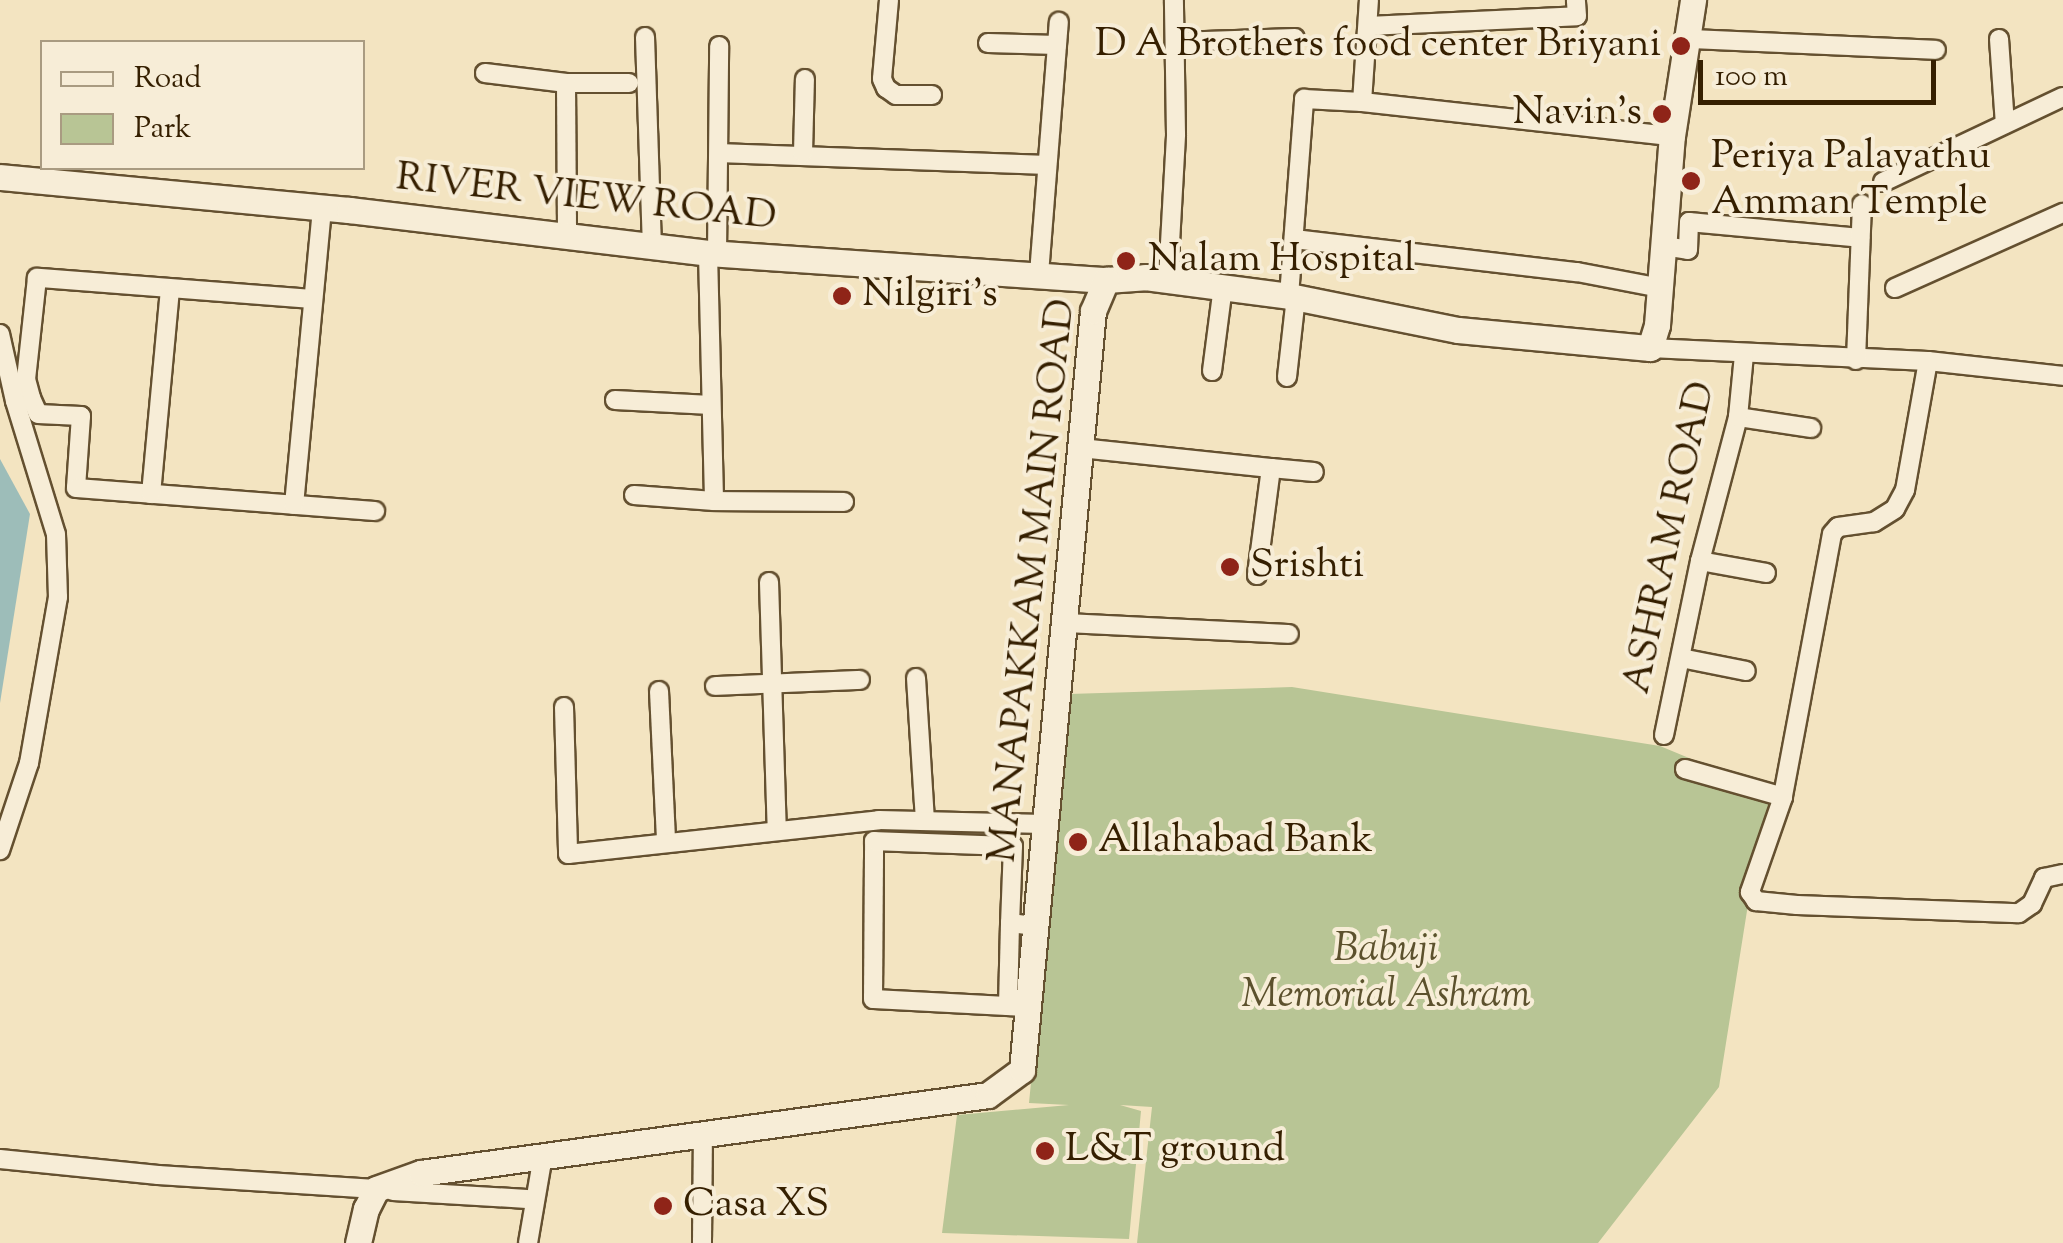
<!DOCTYPE html>
<style>
body{margin:0}
#map{position:relative;width:2063px;height:1243px;overflow:hidden;background:#f3e4c1;font-family:"Sorts Mill Goudy",serif}
div>[style]{position:absolute}
.green>*{inset:0;background:#b8c595}
.water>*{inset:0;background:#9dbdb9}
.roads{filter:drop-shadow(2px 0 #645030) drop-shadow(-2px 0 #645030) drop-shadow(0 2px #645030) drop-shadow(0 -2px #645030)}
.street>*{height:18px;margin:-9px;padding:0 9px;transform-origin:9px;border-radius:9px;background:#f7edd7}
.secondary>*{height:25px;margin:-12.5px;padding:0 12.5px;transform-origin:12.5px;border-radius:12.5px;background:#f7edd7}
.dots>*{width:28px;height:28px;translate:-50% -50%;box-sizing:border-box;border:5px solid #f7edd7;border-radius:50%}
span{translate:-50% -50%;white-space:nowrap;text-align:center;line-height:1.15;-webkit-text-stroke:8px #f7edd7;paint-order:stroke}
.poi-label{font-size:40px;color:#351f00}
.right{translate:-100% -50%;text-align:right}
.left{translate:0 -50%;text-align:left}
.street-label{font-size:40px;color:#351f00}
.park-label{font-size:40px;color:#5c512d;font-style:italic}
.legend{position:absolute;left:40px;top:40px;width:325px;height:130px;box-sizing:border-box;background:#f7edd7;border:2px solid #a99b81;margin:0;padding:12px 18px;list-style:none;font-size:30px;color:#351f00}
.legend li{display:flex;align-items:center;gap:20px;height:50px}
.legend b{width:50px;border:2px solid #a99b81}
.scale{position:absolute;left:1698px;top:60px;width:238px;height:45px;box-sizing:border-box;border:5px solid #351f00;border-top:0;padding-left:12px;font-size:30px;line-height:35px;white-space:nowrap;color:#351f00;-webkit-text-stroke:8px #f7edd7;paint-order:stroke}
</style>
<div id="map">
<div class="green">
<div style="clip-path:polygon(1292px 687px,1660px 746px,1783px 797px,1750px 892px,1719px 1087px,1598px 1243px,1137px 1243px,1152px 1107px,1120px 1105px,1141px 1111px,1129px 1239px,942px 1233px,957px 1115px,1069px 1105px,1029px 1103px,1069px 694px)"></div>
</div>
<div class="water">
<div style="clip-path:polygon(0 459px,30px 514px,0 703px)"></div>
</div>
<div class="roads">
<div class="street">
<div style="left:889px;top:0;width:79px;rotate:95.1deg"></div>
<div style="left:882px;top:79px;width:10px;rotate:66deg"></div>
<div style="left:886px;top:88px;width:12px;rotate:35deg"></div>
<div style="left:896px;top:95px;width:36px"></div>
<div style="left:1368px;top:26px;width:209px;rotate:-2.7deg"></div>
<div style="left:1577px;top:16px;width:16px;rotate:-94deg"></div>
<div style="left:645px;top:37px;width:211px;rotate:88.1deg"></div>
<div style="left:1689px;top:39px;width:247px;rotate:2.5deg"></div>
<div style="left:1999px;top:39px;width:85px;rotate:86deg"></div>
<div style="left:1175px;top:42px;width:120px;rotate:-1.9deg"></div>
<div style="left:988px;top:43px;width:69px;rotate:1.7deg"></div>
<div style="left:485px;top:73px;width:82px;rotate:7deg"></div>
<div style="left:566px;top:83px;width:63px"></div>
<div style="left:566px;top:83px;width:156px;rotate:89.6deg"></div>
<div style="left:1362px;top:102px;width:312px;rotate:6.3deg"></div>
<div style="left:720px;top:153px;width:326px;rotate:2.1deg"></div>
<div style="left:803px;top:153px;width:74px;rotate:-88.5deg"></div>
<div style="left:1883px;top:182px;width:199px;rotate:-25.3deg"></div>
<div style="left:1294px;top:239px;width:285px;rotate:6.7deg"></div>
<div style="left:1577px;top:272px;width:86px;rotate:10.8deg"></div>
<div style="left:1664px;top:246px;width:24px;rotate:9deg"></div>
<div style="left:1688px;top:250px;width:28px;rotate:-88deg"></div>
<div style="left:1689px;top:222px;width:172px;rotate:5.3deg"></div>
<div style="left:708px;top:253px;width:248px;rotate:88.6deg"></div>
<div style="left:714px;top:501px;width:130px;rotate:0.4deg"></div>
<div style="left:717px;top:254px;width:208px;rotate:-89.4deg"></div>
<div style="left:1039px;top:274px;width:253px;rotate:-85.5deg"></div>
<div style="left:1168px;top:279px;width:145px;rotate:-86.8deg"></div>
<div style="left:1176px;top:134px;width:134px;rotate:-90.9deg"></div>
<div style="left:1895px;top:288px;width:184px;rotate:-24.1deg"></div>
<div style="left:1289px;top:296px;width:198px;rotate:-85.6deg"></div>
<div style="left:1304px;top:99px;width:58px;rotate:3deg"></div>
<div style="left:1362px;top:102px;width:102px;rotate:-86.1deg"></div>
<div style="left:313px;top:299px;width:277px;rotate:-175.6deg"></div>
<div style="left:37px;top:278px;width:102px;rotate:96.2deg"></div>
<div style="left:26px;top:379px;width:20px;rotate:75deg"></div>
<div style="left:31px;top:398px;width:17px;rotate:66deg"></div>
<div style="left:38px;top:414px;width:43px;rotate:2.7deg"></div>
<div style="left:81px;top:416px;width:72px;rotate:94deg"></div>
<div style="left:76px;top:488px;width:300px;rotate:4.4deg"></div>
<div style="left:0;top:334px;width:69px;rotate:77.4deg"></div>
<div style="left:15px;top:401px;width:139px;rotate:72.9deg"></div>
<div style="left:56px;top:534px;width:63px;rotate:88.2deg"></div>
<div style="left:58px;top:597px;width:169px;rotate:99.9deg"></div>
<div style="left:29px;top:763px;width:92px;rotate:108.4deg"></div>
<div style="left:1650px;top:348px;width:278px;rotate:2.7deg"></div>
<div style="left:1928px;top:361px;width:136px;rotate:6.3deg"></div>
<div style="left:1856px;top:360px;width:156px;rotate:-87.8deg"></div>
<div style="left:1928px;top:361px;width:131px;rotate:100.1deg"></div>
<div style="left:1905px;top:490px;width:21px;rotate:118deg"></div>
<div style="left:1895px;top:509px;width:25px;rotate:148deg"></div>
<div style="left:1874px;top:522px;width:36px;rotate:172deg"></div>
<div style="left:1838px;top:527px;width:9px;rotate:131deg"></div>
<div style="left:1832px;top:534px;width:268px;rotate:100.6deg"></div>
<div style="left:1783px;top:797px;width:101px;rotate:109.2deg"></div>
<div style="left:1750px;top:892px;width:11px;rotate:56deg"></div>
<div style="left:1756px;top:901px;width:41px;rotate:5.6deg"></div>
<div style="left:1797px;top:905px;width:222px;rotate:2.1deg"></div>
<div style="left:2019px;top:913px;width:16px;rotate:-35deg"></div>
<div style="left:2032px;top:904px;width:29px;rotate:-65deg"></div>
<div style="left:2044px;top:878px;width:19px;rotate:-12deg"></div>
<div style="left:1212px;top:371px;width:86px;rotate:-82.6deg"></div>
<div style="left:1287px;top:377px;width:81px;rotate:-83.6deg"></div>
<div style="left:615px;top:400px;width:96px;rotate:3deg"></div>
<div style="left:1738px;top:417px;width:74px;rotate:8.6deg"></div>
<div style="left:1080px;top:448px;width:192px;rotate:6deg"></div>
<div style="left:1271px;top:468px;width:108px;rotate:97.5deg"></div>
<div style="left:1271px;top:468px;width:43px;rotate:5.3deg"></div>
<div style="left:151px;top:494px;width:206px;rotate:-84.7deg"></div>
<div style="left:634px;top:495px;width:80px;rotate:4.3deg"></div>
<div style="left:294px;top:505px;width:299px;rotate:-84.6deg"></div>
<div style="left:1700px;top:561px;width:67px;rotate:10.3deg"></div>
<div style="left:769px;top:582px;width:248px;rotate:88.2deg"></div>
<div style="left:1065px;top:623px;width:224px;rotate:2.8deg"></div>
<div style="left:1681px;top:658px;width:66px;rotate:11.3deg"></div>
<div style="left:916px;top:678px;width:143px;rotate:86.4deg"></div>
<div style="left:715px;top:686px;width:145px;rotate:-2.4deg"></div>
<div style="left:659px;top:691px;width:149px;rotate:87.3deg"></div>
<div style="left:564px;top:707px;width:147px;rotate:88.4deg"></div>
<div style="left:568px;top:854px;width:313px;rotate:-6.2deg"></div>
<div style="left:879px;top:820px;width:165px;rotate:1.4deg"></div>
<div style="left:1664px;top:735px;width:178px;rotate:-78.3deg"></div>
<div style="left:1700px;top:561px;width:149px;rotate:-75.2deg"></div>
<div style="left:1738px;top:417px;width:62px;rotate:-84.5deg"></div>
<div style="left:1685px;top:769px;width:102px;rotate:15.9deg"></div>
<div style="left:1008px;top:1006px;width:83px;rotate:-88.6deg"></div>
<div style="left:1026px;top:1007px;width:153px;rotate:-177deg"></div>
<div style="left:873px;top:999px;width:158px;rotate:-89.6deg"></div>
<div style="left:874px;top:841px;width:139px;rotate:2.1deg"></div>
<div style="left:1013px;top:846px;width:77px;rotate:92.2deg"></div>
<div style="left:1010px;top:923px;width:24px;rotate:7deg"></div>
<div style="left:0;top:1159px;width:159px;rotate:5.8deg"></div>
<div style="left:158px;top:1175px;width:218px;rotate:3.7deg"></div>
<div style="left:393px;top:1191px;width:134px;rotate:3.4deg"></div>
<div style="left:528px;top:1243px;width:89px;rotate:-80.3deg"></div>
<div style="left:702px;top:1243px;width:111px;rotate:-89.5deg"></div>
</div>
<div class="secondary">
<div style="left:0;top:177px;width:351px;rotate:5.4deg"></div>
<div style="left:349px;top:210px;width:362px;rotate:6.8deg"></div>
<div style="left:708px;top:253px;width:399px;rotate:3.9deg"></div>
<div style="left:1106px;top:280px;width:39px;rotate:-4deg"></div>
<div style="left:1145px;top:277px;width:145px;rotate:7.5deg"></div>
<div style="left:1289px;top:296px;width:172px;rotate:11.4deg"></div>
<div style="left:1458px;top:330px;width:193px;rotate:5.4deg"></div>
<div style="left:1650px;top:348px;width:24px;rotate:-73deg"></div>
<div style="left:1657px;top:325px;width:190px;rotate:-85.5deg"></div>
<div style="left:1672px;top:136px;width:138px;rotate:-81.2deg"></div>
<div style="left:358px;top:1243px;width:35px;rotate:-77deg"></div>
<div style="left:366px;top:1209px;width:22px;rotate:-63deg"></div>
<div style="left:376px;top:1189px;width:48px;rotate:-19.6deg"></div>
<div style="left:421px;top:1173px;width:572px;rotate:-7.83deg"></div>
<div style="left:988px;top:1095px;width:42px;rotate:-36.3deg"></div>
<div style="left:1022px;top:1070px;width:762px;rotate:-84.66deg"></div>
<div style="left:1093px;top:311px;width:34px;rotate:-67deg"></div>
</div>
</div>
<div class="dots">
<div style="left:1681px;top:46px;background:#8f2418"></div>
<div style="left:1662px;top:114px;background:#8f2418"></div>
<div style="left:1691px;top:181px;background:#8f2418"></div>
<div style="left:1126px;top:261px;background:#8f2418"></div>
<div style="left:842px;top:296px;background:#8f2418"></div>
<div style="left:1230px;top:567px;background:#8f2418"></div>
<div style="left:1078px;top:842px;background:#8f2418"></div>
<div style="left:1045px;top:1151px;background:#8f2418"></div>
<div style="left:663px;top:1206px;background:#8f2418"></div>
</div>
<div class="poi-label">
<span class="right" style="left:1661px;top:46px">D A Brothers food center Briyani</span>
<span class="right" style="left:1642px;top:114px">Navin's</span>
<span class="left" style="left:1711px;top:181px">Periya Palayathu<br>Amman Temple</span>
<span class="left" style="left:1148px;top:261px">Nalam Hospital</span>
<span class="left" style="left:862px;top:296px">Nilgiri's</span>
<span class="left" style="left:1250px;top:567px">Srishti</span>
<span class="left" style="left:1098px;top:842px">Allahabad Bank</span>
<span class="left" style="left:1065px;top:1151px">L&amp;T ground</span>
<span class="left" style="left:683px;top:1206px">Casa XS</span>
</div>
<div class="street-label">
<span style="left:586px;top:199px;rotate:6deg">RIVER VIEW ROAD</span>
<span style="left:1671px;top:538px;rotate:-78deg">ASHRAM ROAD</span>
<span style="left:1034px;top:581px;rotate:-84deg">MANAPAKKAM MAIN ROAD</span>
</div>
<div class="park-label">
<span style="left:1386px;top:974px">Babuji<br>Memorial Ashram</span>
</div>
<ul class="legend">
<li><b style="height:12px;background:#f7edd7"></b>Road</li>
<li><b style="height:28px;background:#b8c595"></b>Park</li>
</ul>
<div class="scale">100 m</div>
</div>
